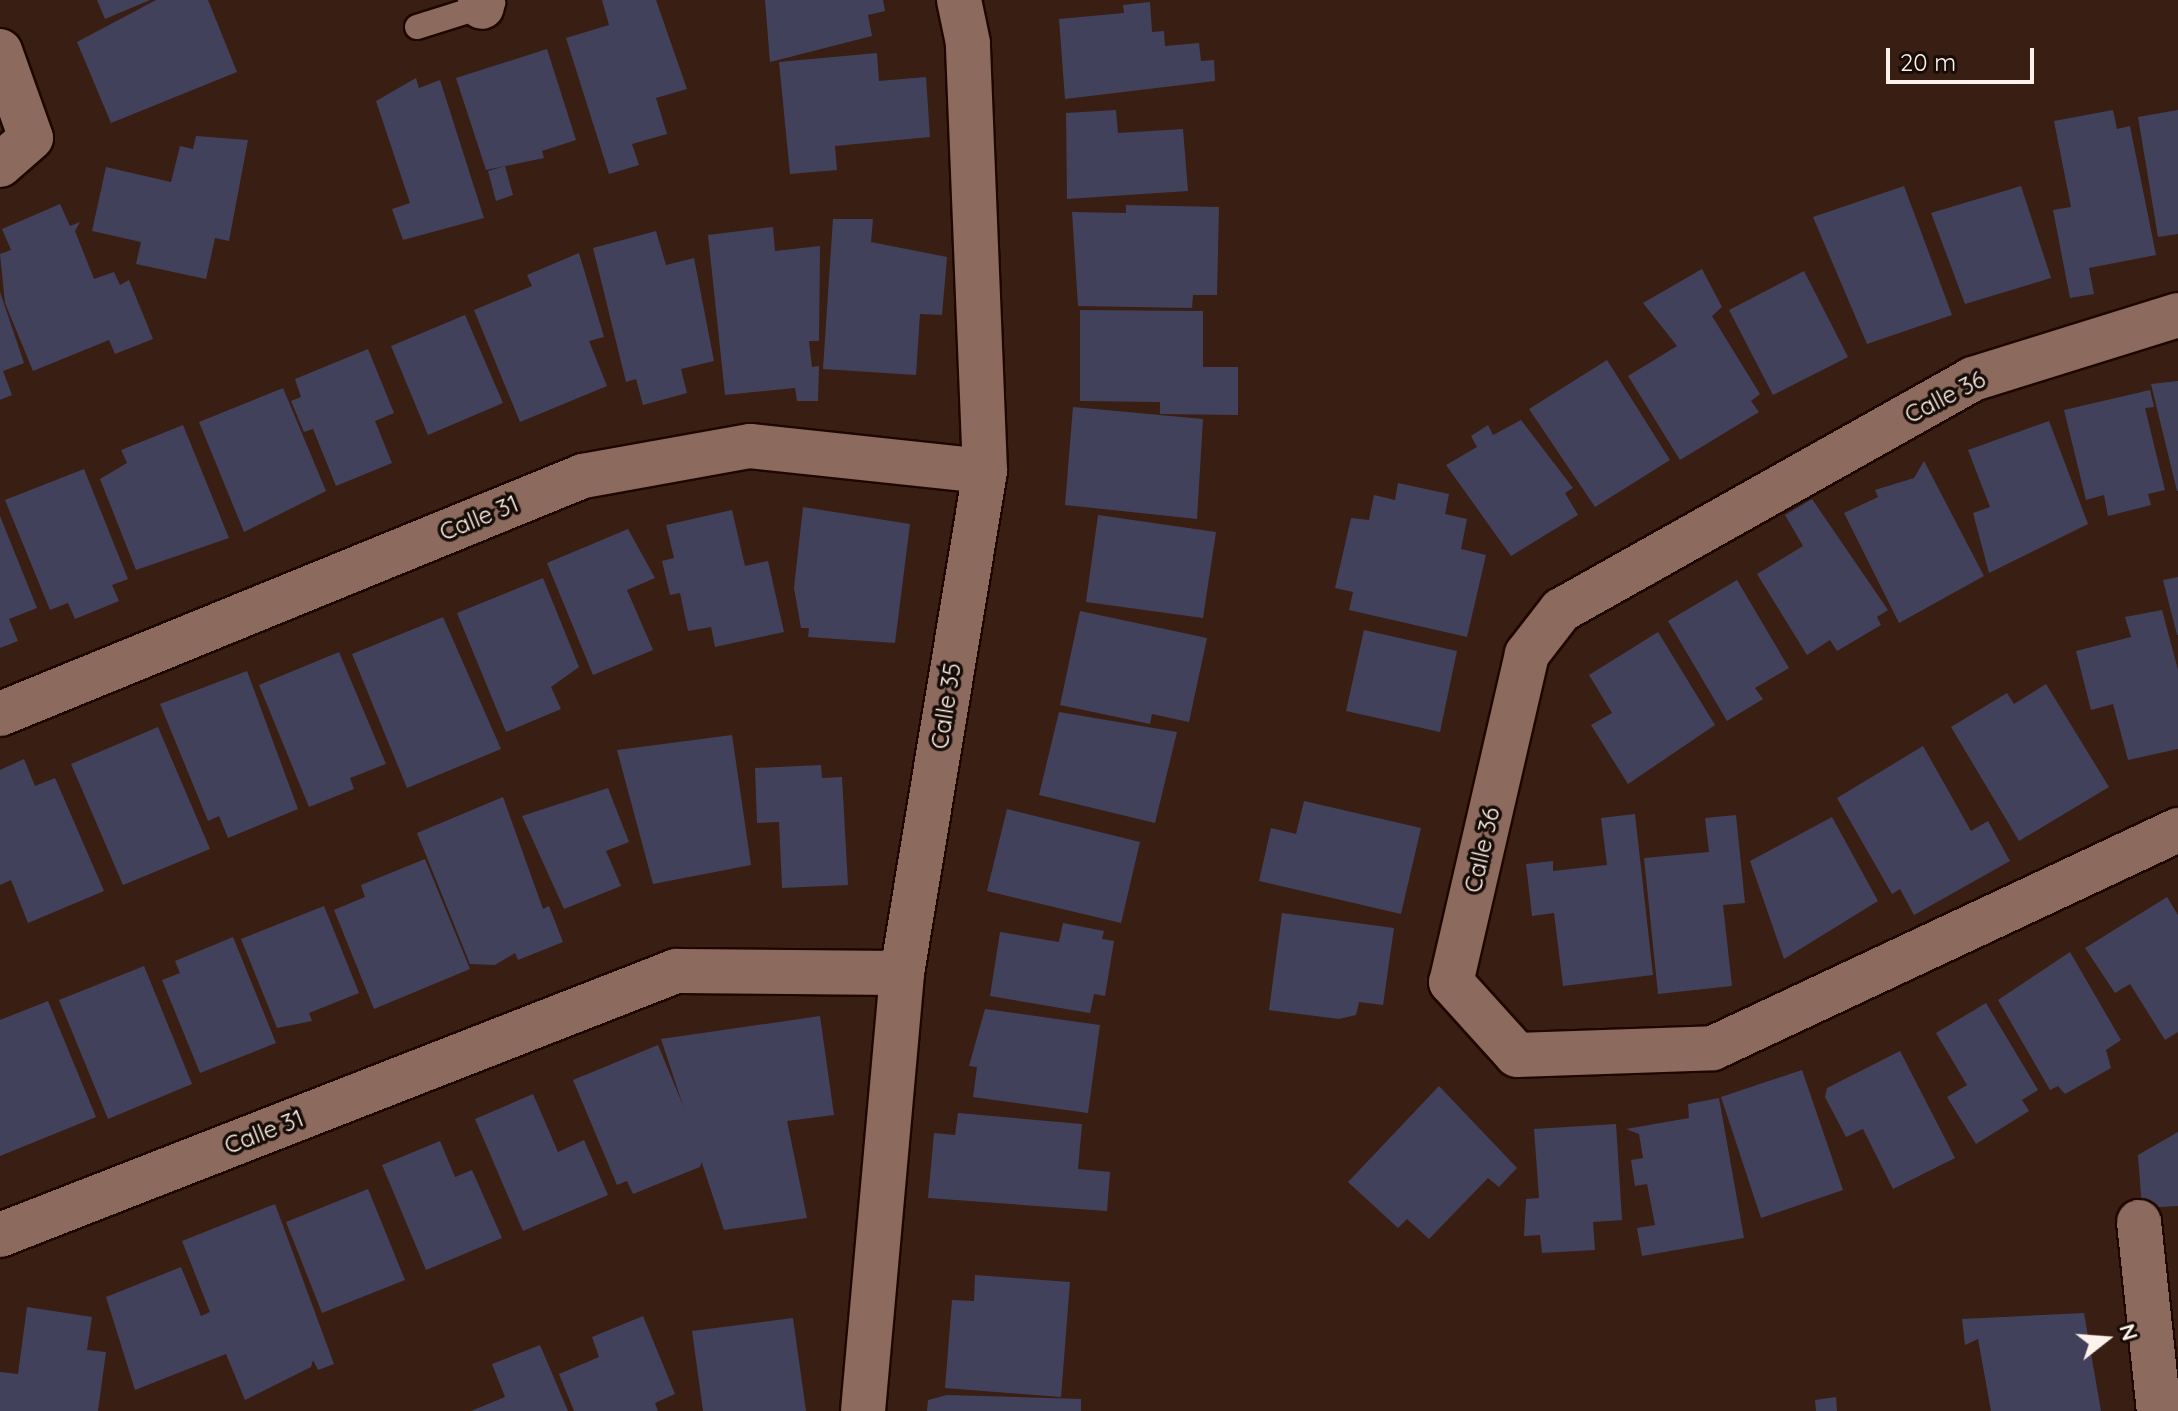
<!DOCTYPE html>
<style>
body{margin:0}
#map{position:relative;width:2178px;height:1411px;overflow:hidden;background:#391e13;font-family:Quicksand,sans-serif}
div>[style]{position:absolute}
.building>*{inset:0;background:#42415b}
.roads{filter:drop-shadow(2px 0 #1f0701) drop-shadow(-2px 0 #1f0701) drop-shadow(0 2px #1f0701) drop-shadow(0 -2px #1f0701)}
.service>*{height:24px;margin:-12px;padding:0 12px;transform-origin:12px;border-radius:12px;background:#8c6b5e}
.minor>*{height:44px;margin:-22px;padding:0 22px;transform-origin:22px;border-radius:22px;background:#8c6b5e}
span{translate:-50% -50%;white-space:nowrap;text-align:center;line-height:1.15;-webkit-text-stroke:7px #180c07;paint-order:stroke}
.street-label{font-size:24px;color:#fef2ed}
.north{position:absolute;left:2066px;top:1299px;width:80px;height:80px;-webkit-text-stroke:6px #180c07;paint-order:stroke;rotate:73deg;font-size:22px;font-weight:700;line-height:32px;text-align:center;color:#fef2ed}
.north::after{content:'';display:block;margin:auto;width:28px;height:36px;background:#fef2ed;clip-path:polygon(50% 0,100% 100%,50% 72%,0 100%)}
.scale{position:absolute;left:1886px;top:48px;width:148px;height:36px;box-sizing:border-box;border:4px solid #fef2ed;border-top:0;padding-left:10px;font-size:24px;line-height:28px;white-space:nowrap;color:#fef2ed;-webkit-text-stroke:6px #180c07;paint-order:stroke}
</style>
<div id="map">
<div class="building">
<div style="clip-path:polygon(97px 0,150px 0,105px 19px)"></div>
<div style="clip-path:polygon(156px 0,208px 0,237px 72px,111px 123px,77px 42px)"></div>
<div style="clip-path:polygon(602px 0,656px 0,687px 89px,656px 98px,667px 134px,632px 144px,639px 165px,609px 174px,566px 38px,609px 25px)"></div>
<div style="clip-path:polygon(765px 0,883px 0,885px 11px,868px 15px,872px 36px,770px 62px)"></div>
<div style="clip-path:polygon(1150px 2px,1152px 32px,1164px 31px,1165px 46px,1199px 43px,1201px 61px,1214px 60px,1215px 81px,1065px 99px,1059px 19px,1124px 13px,1123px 5px)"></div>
<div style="clip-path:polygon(547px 49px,576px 140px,542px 151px,544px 158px,486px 170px,456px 78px)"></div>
<div style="clip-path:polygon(877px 53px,879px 81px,926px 77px,930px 137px,835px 146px,837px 170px,790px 174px,779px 62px)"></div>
<div style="clip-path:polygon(416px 78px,419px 88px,440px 80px,484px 218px,403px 240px,392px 209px,410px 203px,376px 101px)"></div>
<div style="clip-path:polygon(1116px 110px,1118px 133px,1183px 129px,1188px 191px,1067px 199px,1066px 113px)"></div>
<div style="clip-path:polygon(2113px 110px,2117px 129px,2130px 126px,2156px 255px,2089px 268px,2094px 294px,2070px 298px,2053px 210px,2071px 207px,2054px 121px)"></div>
<div style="clip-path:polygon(2178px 110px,2178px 234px,2158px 237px,2138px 117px)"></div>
<div style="clip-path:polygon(196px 136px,248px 140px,229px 241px,215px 238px,206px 279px,136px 264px,141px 242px,92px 231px,106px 167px,171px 182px,180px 146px,193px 149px)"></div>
<div style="clip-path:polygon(505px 166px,513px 195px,496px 201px,488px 171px)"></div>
<div style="clip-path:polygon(1904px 186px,1952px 315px,1867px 344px,1813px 217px)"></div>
<div style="clip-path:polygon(2021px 186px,2051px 278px,1965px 304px,1931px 213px)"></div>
<div style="clip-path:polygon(60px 204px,70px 226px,80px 222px,75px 231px,94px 279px,114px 272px,120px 285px,129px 280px,153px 339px,115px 354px,109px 340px,33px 371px,5px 303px,0 254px,11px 250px,2px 229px)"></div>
<div style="clip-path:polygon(1126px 205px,1219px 207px,1217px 295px,1193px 295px,1192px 308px,1078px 306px,1072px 212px,1126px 213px)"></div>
<div style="clip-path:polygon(833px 219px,873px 219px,871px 242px,947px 257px,942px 315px,920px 314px,916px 375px,823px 369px)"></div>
<div style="clip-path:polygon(773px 227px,775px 251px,820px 246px,819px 341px,809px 341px,812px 367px,819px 366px,818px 401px,797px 401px,795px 388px,725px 395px,708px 235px)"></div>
<div style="clip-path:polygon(656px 231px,666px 265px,694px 258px,714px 361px,681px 369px,687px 393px,643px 405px,636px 379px,626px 382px,593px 248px)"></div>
<div style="clip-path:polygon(579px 253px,604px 337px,589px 341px,607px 386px,520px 422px,474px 310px,532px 286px,527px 275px)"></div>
<div style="clip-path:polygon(1702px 269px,1722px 307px,1712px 316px,1760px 394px,1751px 401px,1759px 412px,1680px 460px,1628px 376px,1677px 346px,1643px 303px)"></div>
<div style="clip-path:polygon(1804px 271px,1848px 357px,1773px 395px,1729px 310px)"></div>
<div style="clip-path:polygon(0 292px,24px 363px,3px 371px,12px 395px,0 400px)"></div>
<div style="clip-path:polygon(1080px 310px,1203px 311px,1203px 367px,1238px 367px,1238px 415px,1160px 414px,1160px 402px,1080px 401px)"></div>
<div style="clip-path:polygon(465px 315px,503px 403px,428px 435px,391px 346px)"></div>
<div style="clip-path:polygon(368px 349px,394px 413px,375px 421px,392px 463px,336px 486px,313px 429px,304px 432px,291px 401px,301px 397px,295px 379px)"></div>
<div style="clip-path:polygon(1607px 360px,1670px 460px,1595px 507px,1529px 409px)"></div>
<div style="clip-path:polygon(2178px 381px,2178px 491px,2177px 491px,2151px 384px)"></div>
<div style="clip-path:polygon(283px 388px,326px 491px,244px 532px,199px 422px)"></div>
<div style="clip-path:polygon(2150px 390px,2154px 407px,2145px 408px,2165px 490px,2148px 494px,2151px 505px,2108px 516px,2104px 495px,2086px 500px,2064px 410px)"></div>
<div style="clip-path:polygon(1073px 407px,1203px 419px,1197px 519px,1065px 505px)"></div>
<div style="clip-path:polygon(1521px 420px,1573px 488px,1565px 493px,1578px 515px,1511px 556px,1446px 465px,1477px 447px,1471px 436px,1488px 425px,1493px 435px)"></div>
<div style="clip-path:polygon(2049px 421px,2088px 524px,1989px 573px,1973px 513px,1990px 507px,1968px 450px)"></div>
<div style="clip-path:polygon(183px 425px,229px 538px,136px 570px,100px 479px,127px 463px,121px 450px)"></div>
<div style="clip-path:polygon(1924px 461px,1984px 576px,1899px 623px,1844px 513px,1878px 497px,1875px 490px,1914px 478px)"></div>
<div style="clip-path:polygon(84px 469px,128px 579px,112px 585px,119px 601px,75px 619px,68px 603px,50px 610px,5px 500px)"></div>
<div style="clip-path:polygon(1398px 483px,1449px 494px,1445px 514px,1467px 519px,1461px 549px,1486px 555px,1467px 637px,1349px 610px,1353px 592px,1335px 588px,1351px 518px,1369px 520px,1374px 495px,1395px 500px)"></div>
<div style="clip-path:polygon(1812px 499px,1888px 610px,1877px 617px,1881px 625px,1837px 651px,1830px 640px,1807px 655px,1757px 574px,1803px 546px,1785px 515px)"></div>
<div style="clip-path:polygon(803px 507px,910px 524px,895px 643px,808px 637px,809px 628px,801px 628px,794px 588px)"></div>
<div style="clip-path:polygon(732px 510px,745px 566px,768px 561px,784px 632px,715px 647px,711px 627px,688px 631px,680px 593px,670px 595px,662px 561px,674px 558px,666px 525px)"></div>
<div style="clip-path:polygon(1098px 515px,1216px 532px,1203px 618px,1086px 602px)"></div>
<div style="clip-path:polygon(0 516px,37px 608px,9px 619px,18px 641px,0 648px)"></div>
<div style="clip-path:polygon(628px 529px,655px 578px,627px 590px,653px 650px,593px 675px,547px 563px)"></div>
<div style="clip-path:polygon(2178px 577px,2178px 635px,2177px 635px,2163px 580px)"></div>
<div style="clip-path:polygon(543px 578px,579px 667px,551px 687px,561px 709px,506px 732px,457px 613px)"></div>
<div style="clip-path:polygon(1737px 580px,1789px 668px,1755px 688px,1763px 699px,1727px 721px,1668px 621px)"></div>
<div style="clip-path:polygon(2162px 610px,2178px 670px,2178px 749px,2128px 760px,2113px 704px,2091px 710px,2076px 651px,2131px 637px,2125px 617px)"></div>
<div style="clip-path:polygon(1080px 611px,1207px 638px,1189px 722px,1152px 714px,1150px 724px,1060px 705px)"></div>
<div style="clip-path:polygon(443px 617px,501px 749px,407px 788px,352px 654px)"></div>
<div style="clip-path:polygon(1364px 630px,1457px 651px,1440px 732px,1346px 711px)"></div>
<div style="clip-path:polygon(1658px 632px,1715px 725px,1628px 784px,1591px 725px,1612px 713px,1589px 675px)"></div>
<div style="clip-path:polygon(339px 652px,386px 764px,350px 778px,354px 789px,309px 807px,259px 685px)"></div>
<div style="clip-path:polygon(247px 671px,298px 809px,228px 838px,219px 816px,208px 821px,160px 704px)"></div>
<div style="clip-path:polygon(2046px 684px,2109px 787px,2019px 841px,1951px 727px,2007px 693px,2014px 704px)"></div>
<div style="clip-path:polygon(1059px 712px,1177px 732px,1155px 823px,1039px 795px)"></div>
<div style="clip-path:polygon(158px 727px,210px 849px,123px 885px,71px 764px)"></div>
<div style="clip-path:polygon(732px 735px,751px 865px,653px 884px,617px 750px)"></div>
<div style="clip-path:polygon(1923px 746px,1971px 831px,1988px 821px,2010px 861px,1914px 915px,1900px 889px,1892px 894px,1837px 798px)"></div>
<div style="clip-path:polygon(24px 759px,35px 786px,55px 778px,104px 891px,28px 923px,11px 880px,0 885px,0 770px)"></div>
<div style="clip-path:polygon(821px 765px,822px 778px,842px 777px,848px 885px,782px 888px,779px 822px,757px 823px,755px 768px)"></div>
<div style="clip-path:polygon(608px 788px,629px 842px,606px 851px,621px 886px,564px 909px,522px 816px)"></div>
<div style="clip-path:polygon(503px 797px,543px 909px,549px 906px,563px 942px,518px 960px,515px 953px,495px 965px,470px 964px,417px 833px)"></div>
<div style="clip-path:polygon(1304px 801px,1421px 828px,1401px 914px,1259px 881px,1271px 828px,1296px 834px)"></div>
<div style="clip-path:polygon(1007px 809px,1140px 842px,1121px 923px,987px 891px)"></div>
<div style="clip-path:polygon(1635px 814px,1653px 975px,1563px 986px,1554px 913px,1532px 916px,1526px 864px,1553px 861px,1553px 871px,1607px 865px,1601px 818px)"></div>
<div style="clip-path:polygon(1736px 815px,1745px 903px,1723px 905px,1732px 986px,1658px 994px,1644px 858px,1709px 852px,1705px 818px)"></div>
<div style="clip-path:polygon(1832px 817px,1878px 901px,1784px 959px,1750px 861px)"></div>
<div style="clip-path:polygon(425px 859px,470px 969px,374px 1009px,334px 910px,365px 897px,361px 885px)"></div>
<div style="clip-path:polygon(2167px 897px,2178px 915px,2178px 1032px,2165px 1040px,2130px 984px,2115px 993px,2085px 948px)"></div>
<div style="clip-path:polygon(324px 906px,359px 993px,309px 1013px,312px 1021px,277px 1028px,241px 939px)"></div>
<div style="clip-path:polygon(1282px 913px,1394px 928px,1383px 1005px,1359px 1002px,1356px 1015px,1339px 1019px,1269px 1010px)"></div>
<div style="clip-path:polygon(1063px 923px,1104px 931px,1102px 939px,1114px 941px,1105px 996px,1094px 994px,1090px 1013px,990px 996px,1000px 932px,1059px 942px)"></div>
<div style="clip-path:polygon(233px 937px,276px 1043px,200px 1073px,162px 980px,180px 973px,175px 961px)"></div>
<div style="clip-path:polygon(2070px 952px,2121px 1040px,2106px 1050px,2111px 1068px,2065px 1094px,2058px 1086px,2050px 1090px,1998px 1000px)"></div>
<div style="clip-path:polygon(144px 966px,192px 1084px,108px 1119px,59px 1000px)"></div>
<div style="clip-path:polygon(48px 1001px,96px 1117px,0 1156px,0 1020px)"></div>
<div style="clip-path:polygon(1986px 1003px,2038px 1090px,2022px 1100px,2029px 1111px,1976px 1144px,1947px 1097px,1967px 1085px,1936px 1033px)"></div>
<div style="clip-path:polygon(985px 1009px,1100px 1025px,1088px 1113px,973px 1097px,977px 1067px,969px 1066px)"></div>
<div style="clip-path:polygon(820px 1016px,834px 1115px,787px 1121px,807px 1218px,724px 1230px,661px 1039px)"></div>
<div style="clip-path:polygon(658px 1045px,704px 1156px,700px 1167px,633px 1194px,627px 1181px,617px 1185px,573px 1080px)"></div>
<div style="clip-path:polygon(1900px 1051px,1955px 1158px,1893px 1189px,1863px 1129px,1846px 1137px,1825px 1097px,1827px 1088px)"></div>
<div style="clip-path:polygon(1802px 1070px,1843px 1190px,1761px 1218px,1721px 1097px)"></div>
<div style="clip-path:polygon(1439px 1086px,1517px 1168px,1499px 1187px,1488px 1178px,1429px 1239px,1407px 1219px,1398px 1228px,1348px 1182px)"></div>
<div style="clip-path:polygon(533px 1094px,558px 1152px,584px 1140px,608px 1195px,523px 1231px,475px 1119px)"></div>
<div style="clip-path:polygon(1719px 1098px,1744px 1238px,1642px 1256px,1637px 1228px,1655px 1225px,1647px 1184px,1635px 1186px,1631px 1160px,1643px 1158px,1639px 1134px,1626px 1129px,1689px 1118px,1688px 1104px)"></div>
<div style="clip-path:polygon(958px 1113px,1082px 1124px,1078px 1169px,1110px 1172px,1107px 1211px,928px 1198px,934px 1133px,955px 1135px)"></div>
<div style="clip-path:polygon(1616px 1124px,1622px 1220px,1593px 1222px,1595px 1250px,1542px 1253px,1540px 1235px,1524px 1236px,1526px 1199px,1539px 1198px,1534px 1129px)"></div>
<div style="clip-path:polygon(2178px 1132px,2178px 1206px,2142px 1208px,2138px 1155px)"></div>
<div style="clip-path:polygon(440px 1141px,455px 1177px,472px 1170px,502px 1238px,426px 1270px,382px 1165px)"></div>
<div style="clip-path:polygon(368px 1189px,405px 1280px,322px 1313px,286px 1222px)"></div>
<div style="clip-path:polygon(275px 1204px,334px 1364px,318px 1370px,313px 1360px,311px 1367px,245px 1400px,226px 1354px,135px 1390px,106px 1297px,181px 1267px,201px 1316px,210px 1312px,182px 1241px)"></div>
<div style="clip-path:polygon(975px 1275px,1070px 1282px,1061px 1397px,945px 1388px,952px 1300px,974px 1301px)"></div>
<div style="clip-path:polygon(27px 1307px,92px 1317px,87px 1350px,106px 1352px,98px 1411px,0 1411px,0 1372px,18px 1374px)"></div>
<div style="clip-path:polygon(2084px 1313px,2101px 1411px,1991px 1411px,1978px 1339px,1965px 1345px,1962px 1319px)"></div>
<div style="clip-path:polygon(643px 1316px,675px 1394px,655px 1403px,658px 1411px,574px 1411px,559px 1374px,599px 1357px,592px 1337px)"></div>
<div style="clip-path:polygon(793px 1318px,806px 1411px,703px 1411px,692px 1331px)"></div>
<div style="clip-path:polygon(540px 1345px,568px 1411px,471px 1411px,505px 1397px,492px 1364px)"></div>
<div style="clip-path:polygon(947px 1395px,1081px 1399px,1081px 1411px,927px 1411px,928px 1400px)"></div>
<div style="clip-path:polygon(1836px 1397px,1837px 1411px,1816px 1411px,1815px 1400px)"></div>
</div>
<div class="roads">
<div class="service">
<div style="left:417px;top:27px;width:80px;rotate:-17.5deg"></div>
</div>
<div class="minor">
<div style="left:480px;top:0;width:7px;rotate:74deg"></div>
<div style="left:0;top:51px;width:92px;rotate:70.4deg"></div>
<div style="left:31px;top:138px;width:41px;rotate:138.9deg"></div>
<div style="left:2178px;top:315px;width:215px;rotate:162.7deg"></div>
<div style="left:1973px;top:379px;width:472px;rotate:150.7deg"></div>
<div style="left:1561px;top:610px;width:56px;rotate:127.7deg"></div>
<div style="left:1527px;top:654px;width:337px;rotate:103deg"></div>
<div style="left:1451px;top:982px;width:98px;rotate:47.9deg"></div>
<div style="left:1517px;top:1055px;width:196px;rotate:-2deg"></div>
<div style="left:1713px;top:1048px;width:514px;rotate:-25.12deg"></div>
<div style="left:0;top:714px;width:630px;rotate:-22.21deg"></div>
<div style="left:583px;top:476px;width:170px;rotate:-10.2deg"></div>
<div style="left:750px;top:446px;width:236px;rotate:6.1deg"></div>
<div style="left:2139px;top:1222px;width:190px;rotate:84deg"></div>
<div style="left:0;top:1235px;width:726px;rotate:-21.33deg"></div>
<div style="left:676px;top:971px;width:226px;rotate:0.5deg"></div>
<div style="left:863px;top:1411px;width:440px;rotate:-84.9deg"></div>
<div style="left:902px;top:973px;width:509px;rotate:-80.61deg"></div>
<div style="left:985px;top:471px;width:428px;rotate:-92.3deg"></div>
<div style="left:968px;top:43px;width:44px;rotate:-101.8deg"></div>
</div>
</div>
<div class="street-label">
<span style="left:1945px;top:397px;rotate:-27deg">Calle 36</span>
<span style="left:479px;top:518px;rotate:-22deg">Calle 31</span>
<span style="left:946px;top:706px;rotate:-81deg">Calle 35</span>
<span style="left:1482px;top:850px;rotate:-77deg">Calle 36</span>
<span style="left:264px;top:1132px;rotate:-21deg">Calle 31</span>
</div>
<div class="north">N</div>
<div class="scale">20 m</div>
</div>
